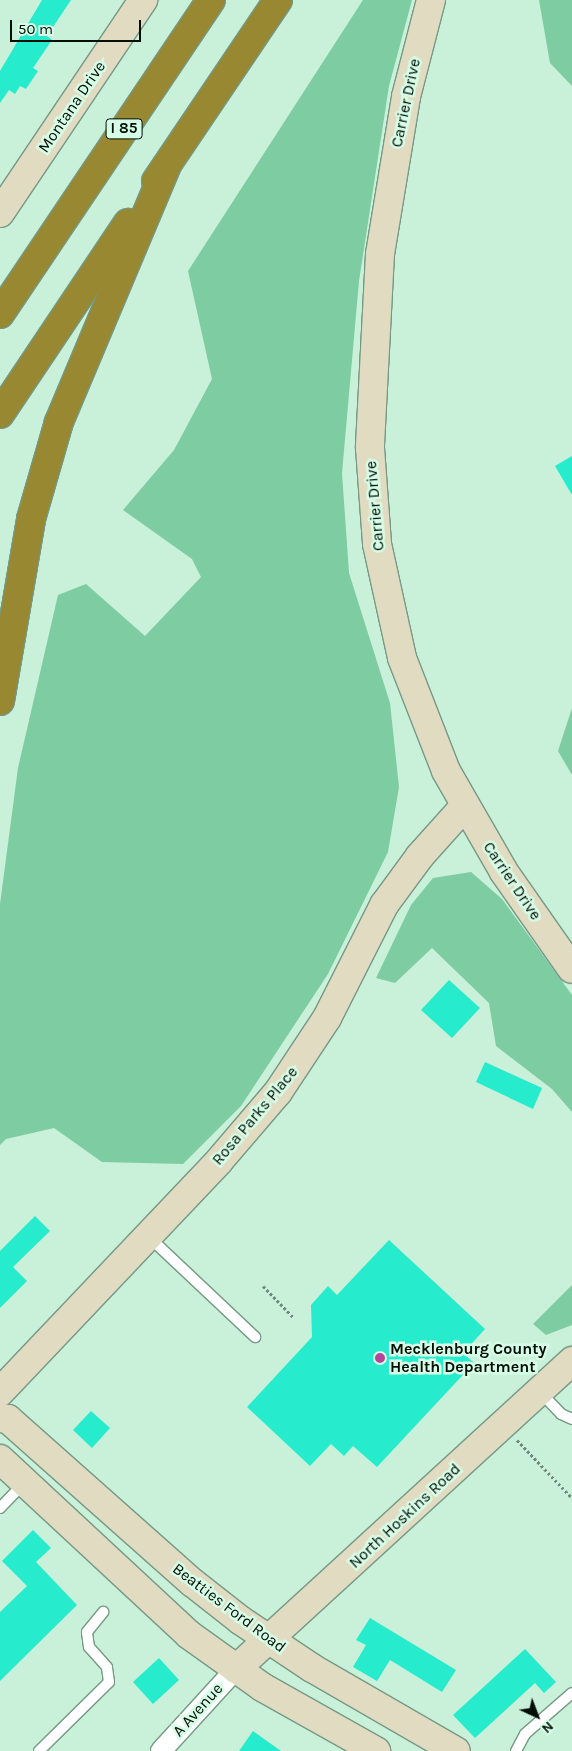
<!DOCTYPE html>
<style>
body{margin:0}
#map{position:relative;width:572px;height:1751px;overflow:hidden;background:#c9f0d8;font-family:Karla,sans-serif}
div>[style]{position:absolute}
.green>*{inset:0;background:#7ecca1}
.building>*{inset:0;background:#27ebcd}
.path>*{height:3px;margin-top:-1.5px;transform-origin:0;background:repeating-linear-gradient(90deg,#6e8978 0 2.5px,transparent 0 5px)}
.roads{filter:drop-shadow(1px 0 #759984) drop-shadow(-1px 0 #759984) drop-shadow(0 1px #759984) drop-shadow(0 -1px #759984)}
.lane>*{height:10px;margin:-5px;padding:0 5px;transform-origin:5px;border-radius:5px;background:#fff}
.street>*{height:20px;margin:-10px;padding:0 10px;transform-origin:10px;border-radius:10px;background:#fff}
.secondary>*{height:28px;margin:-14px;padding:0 14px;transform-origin:14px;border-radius:14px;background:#e0dbc1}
.highway>*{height:28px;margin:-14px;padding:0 14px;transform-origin:14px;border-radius:14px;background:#988831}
.dots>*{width:14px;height:14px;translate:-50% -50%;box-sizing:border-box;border:2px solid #d6fde6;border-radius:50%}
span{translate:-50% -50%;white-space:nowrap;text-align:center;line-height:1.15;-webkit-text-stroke:5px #d6fde6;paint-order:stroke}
.shield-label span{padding:1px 4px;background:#d6fde6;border:1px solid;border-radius:4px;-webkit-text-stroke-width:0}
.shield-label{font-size:15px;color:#030e07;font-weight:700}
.street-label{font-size:16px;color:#030e07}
.poi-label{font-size:16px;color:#030e07;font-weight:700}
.left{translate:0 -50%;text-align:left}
.north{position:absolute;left:512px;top:1691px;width:50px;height:50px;-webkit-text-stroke:4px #d6fde6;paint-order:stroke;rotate:137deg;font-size:14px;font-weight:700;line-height:20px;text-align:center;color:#030e07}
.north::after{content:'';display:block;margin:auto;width:18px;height:22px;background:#030e07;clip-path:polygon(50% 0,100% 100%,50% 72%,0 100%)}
.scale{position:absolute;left:10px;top:20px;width:131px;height:22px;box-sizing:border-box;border:2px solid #030e07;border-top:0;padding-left:6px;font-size:15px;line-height:18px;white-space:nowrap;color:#030e07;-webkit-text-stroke:4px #d6fde6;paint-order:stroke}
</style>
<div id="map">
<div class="green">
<div style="clip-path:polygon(363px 0,412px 0,389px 86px,359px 281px,342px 473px,349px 573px,390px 703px,399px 787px,388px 852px,328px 974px,241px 1106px,183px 1164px,102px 1162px,54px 1128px,6px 1139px,0 1145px,0 904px,18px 768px,58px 595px,86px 584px,145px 636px,201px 577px,192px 559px,123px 510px,174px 450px,212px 379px,188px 271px)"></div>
<div style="clip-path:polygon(539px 0,572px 0,572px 86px,550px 63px)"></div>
<div style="clip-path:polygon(572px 708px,572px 775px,558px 751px)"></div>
<div style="clip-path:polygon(471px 872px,502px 899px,572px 995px,572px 1112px,552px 1089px,496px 1046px,489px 1003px,432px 948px,395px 983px,376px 978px,411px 905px,433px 878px)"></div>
<div style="clip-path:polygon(572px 1285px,572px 1325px,546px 1335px,533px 1324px)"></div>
</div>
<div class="building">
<div style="clip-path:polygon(42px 0,71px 0,47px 36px,52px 40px,33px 68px,38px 71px,26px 89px,20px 86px,15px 94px,9px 90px,0 103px,0 71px)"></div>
<div style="clip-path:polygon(572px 456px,572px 495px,555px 466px)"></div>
<div style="clip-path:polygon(449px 980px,480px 1008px,452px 1038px,421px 1010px)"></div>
<div style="clip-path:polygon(485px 1062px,542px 1088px,533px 1109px,476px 1082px)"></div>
<div style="clip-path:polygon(35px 1216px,50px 1231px,13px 1267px,27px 1281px,0 1308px,0 1251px)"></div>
<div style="clip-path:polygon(389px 1240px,485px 1329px,463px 1353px,474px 1363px,377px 1467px,353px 1446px,344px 1456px,331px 1444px,310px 1466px,247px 1407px,312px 1337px,311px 1305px,328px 1286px,337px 1295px)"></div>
<div style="clip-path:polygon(91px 1411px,110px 1428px,92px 1448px,73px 1430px)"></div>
<div style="clip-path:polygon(33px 1530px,51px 1548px,36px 1562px,77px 1605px,0 1681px,0 1612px,27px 1586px,2px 1561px)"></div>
<div style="clip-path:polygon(370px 1618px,456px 1670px,442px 1692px,390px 1660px,377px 1681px,353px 1667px,366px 1645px,356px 1640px)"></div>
<div style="clip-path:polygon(525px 1649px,556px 1682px,544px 1693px,535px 1683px,475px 1738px,453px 1715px)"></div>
<div style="clip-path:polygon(159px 1658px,179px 1680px,153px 1704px,133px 1682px)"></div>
<div style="clip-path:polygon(253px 1731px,281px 1751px,239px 1751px)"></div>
</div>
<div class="path">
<div style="left:263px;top:1286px;width:45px;rotate:45.9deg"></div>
<div style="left:517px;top:1440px;width:80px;rotate:46.5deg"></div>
</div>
<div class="roads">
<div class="lane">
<div style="left:149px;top:1237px;width:146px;rotate:43.3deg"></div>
<div style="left:540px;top:1392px;width:30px;rotate:46deg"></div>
<div style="left:561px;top:1414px;width:12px;rotate:24deg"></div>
<div style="left:0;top:1508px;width:33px;rotate:-46deg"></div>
<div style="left:39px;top:1751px;width:98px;rotate:-44.6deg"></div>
<div style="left:109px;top:1682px;width:15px;rotate:-98deg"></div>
<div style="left:107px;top:1667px;width:27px;rotate:-132deg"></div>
<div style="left:89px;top:1647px;width:15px;rotate:-98deg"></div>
<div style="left:87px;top:1632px;width:26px;rotate:-51deg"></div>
<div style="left:516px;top:1751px;width:19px;rotate:-62deg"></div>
<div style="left:525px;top:1734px;width:62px;rotate:-41.1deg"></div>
</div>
<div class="street">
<div style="left:161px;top:1751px;width:111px;rotate:-47.6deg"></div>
</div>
<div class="secondary">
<div style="left:431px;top:0;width:100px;rotate:104.5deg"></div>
<div style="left:406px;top:97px;width:159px;rotate:99.4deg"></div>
<div style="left:380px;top:254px;width:194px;rotate:93deg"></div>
<div style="left:370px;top:448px;width:96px;rotate:85.8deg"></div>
<div style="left:377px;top:544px;width:117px;rotate:77.6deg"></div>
<div style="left:402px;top:658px;width:121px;rotate:68.7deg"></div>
<div style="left:446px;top:771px;width:116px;rotate:60.1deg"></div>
<div style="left:504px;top:872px;width:118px;rotate:55deg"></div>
<div style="left:0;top:213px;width:257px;rotate:-56.1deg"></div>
<div style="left:0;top:1392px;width:318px;rotate:-46.5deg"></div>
<div style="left:219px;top:1161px;width:91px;rotate:-49.5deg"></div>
<div style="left:278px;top:1092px;width:89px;rotate:-56.5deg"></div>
<div style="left:327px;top:1018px;width:127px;rotate:-63.2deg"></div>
<div style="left:384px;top:905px;width:61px;rotate:-53.7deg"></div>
<div style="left:420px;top:856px;width:66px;rotate:-48.1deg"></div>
<div style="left:0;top:1418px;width:8px;rotate:7deg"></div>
<div style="left:8px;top:1419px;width:247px;rotate:41.6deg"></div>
<div style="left:193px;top:1583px;width:60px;rotate:38.2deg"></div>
<div style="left:240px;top:1620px;width:87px;rotate:33.7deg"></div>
<div style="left:312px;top:1668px;width:166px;rotate:30deg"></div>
<div style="left:0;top:1459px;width:257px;rotate:42.9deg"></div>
<div style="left:188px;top:1634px;width:91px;rotate:35.6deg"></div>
<div style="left:262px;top:1687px;width:131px;rotate:29.3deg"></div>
<div style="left:236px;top:1669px;width:456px;rotate:-42.5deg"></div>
</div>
<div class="highway">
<div style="left:156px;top:181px;width:218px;rotate:-56deg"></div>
<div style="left:0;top:314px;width:378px;rotate:-56.1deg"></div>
<div style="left:0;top:414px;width:230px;rotate:-56.2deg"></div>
<div style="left:0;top:701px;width:185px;rotate:-80.3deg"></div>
<div style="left:31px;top:519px;width:101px;rotate:-73.9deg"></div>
<div style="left:59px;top:422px;width:277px;rotate:-67.2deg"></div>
</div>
</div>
<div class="dots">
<div style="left:380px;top:1358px;background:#b8439b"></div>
</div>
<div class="shield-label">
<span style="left:124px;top:129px">I 85</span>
</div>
<div class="street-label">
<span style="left:406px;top:103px;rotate:-78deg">Carrier Drive</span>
<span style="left:72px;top:107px;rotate:-56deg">Montana Drive</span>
<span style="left:375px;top:506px;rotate:-95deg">Carrier Drive</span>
<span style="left:512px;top:881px;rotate:56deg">Carrier Drive</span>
<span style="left:255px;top:1116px;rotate:-50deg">Rosa Parks Place</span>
<span style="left:405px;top:1516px;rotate:-43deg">North Hoskins Road</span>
<span style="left:229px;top:1608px;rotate:37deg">Beatties Ford Road</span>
<span style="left:198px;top:1710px;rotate:-48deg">A Avenue</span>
</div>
<div class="poi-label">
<span class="left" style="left:390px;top:1358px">Mecklenburg County<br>Health Department</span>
</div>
<div class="north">N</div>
<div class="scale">50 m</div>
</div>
